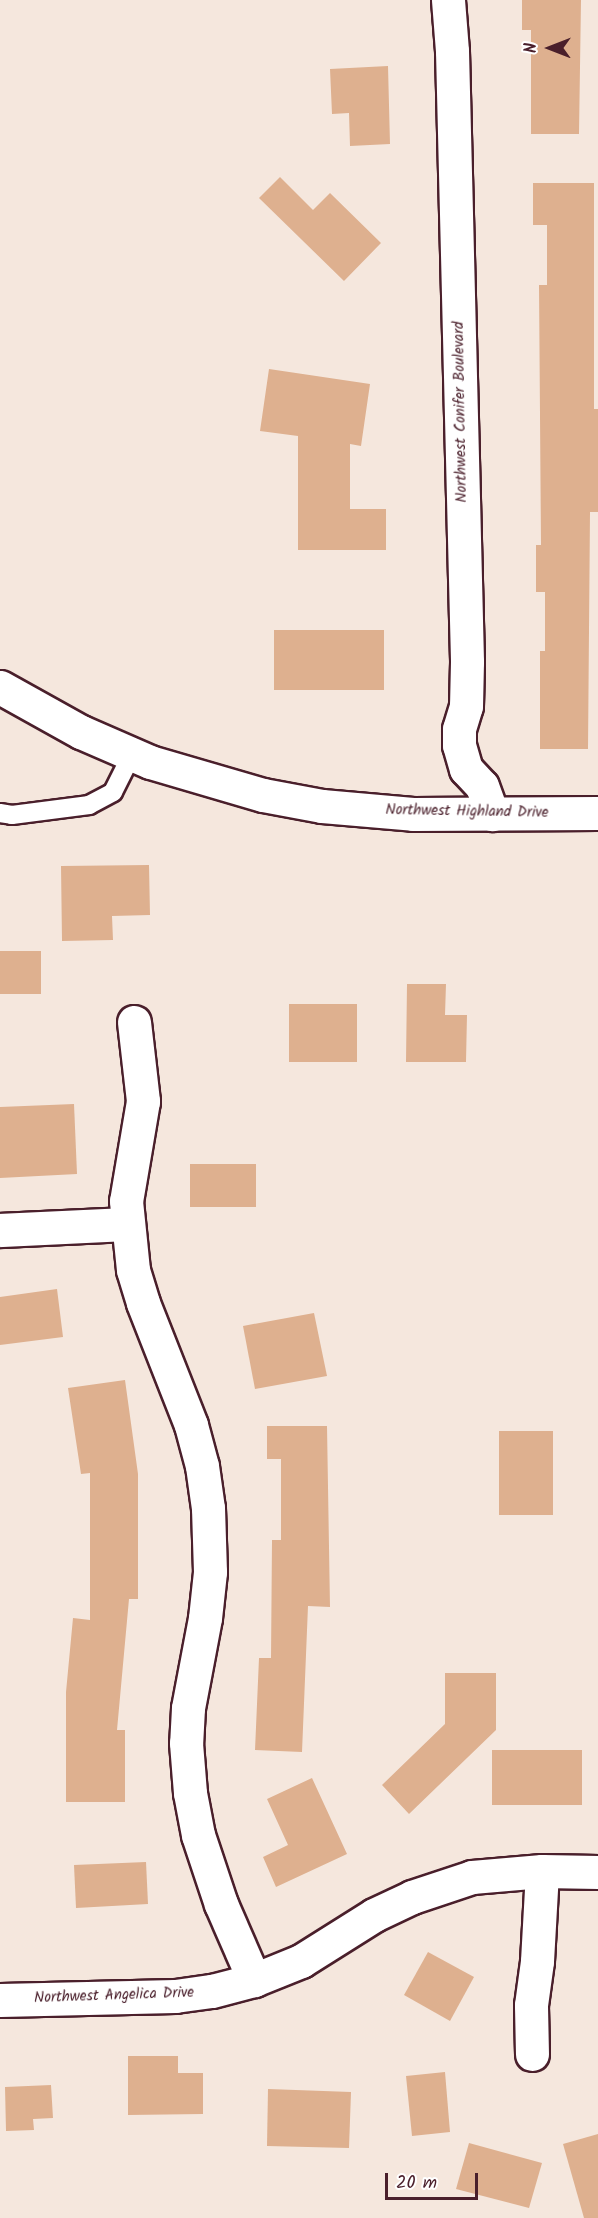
<!DOCTYPE html>
<style>
body{margin:0}
#map{position:relative;width:598px;height:2218px;overflow:hidden;background:#f5e7dd;font-family:Kalam,sans-serif}
div>[style]{position:absolute}
.building>*{inset:0;background:#deb08f}
.roads{filter:drop-shadow(2px 0 #4a1f2b) drop-shadow(-2px 0 #4a1f2b) drop-shadow(0 2px #4a1f2b) drop-shadow(0 -2px #4a1f2b)}
.lane>*{height:18px;margin:-9px;padding:0 9px;transform-origin:9px;border-radius:9px;background:#fff}
.street>*{height:33px;margin:-16.5px;padding:0 16.5px;transform-origin:16.5px;border-radius:16.5px;background:#fff}
.secondary>*{height:33px;margin:-16.5px;padding:0 16.5px;transform-origin:16.5px;border-radius:16.5px;background:#fff}
span{translate:-50% -50%;white-space:nowrap;text-align:center;line-height:1.15;-webkit-text-stroke:5px #fff;paint-order:stroke}
.street-label{font-size:15px;color:#4a1f2b}
.north{position:absolute;left:520px;top:18px;width:60px;height:60px;-webkit-text-stroke:4px #fff;paint-order:stroke;rotate:270deg;font-size:16px;font-weight:700;line-height:24px;text-align:center;color:#4a1f2b}
.north::after{content:'';display:block;margin:auto;width:21px;height:27px;background:#4a1f2b;clip-path:polygon(50% 0,100% 100%,50% 72%,0 100%)}
.scale{position:absolute;left:385px;top:2173px;width:93px;height:27px;box-sizing:border-box;border:3px solid #4a1f2b;border-top:0;padding-left:8px;font-size:18px;line-height:21px;white-space:nowrap;color:#4a1f2b;-webkit-text-stroke:4px #fff;paint-order:stroke}
</style>
<div id="map">
<div class="building">
<div style="clip-path:polygon(522px 0,581px 0,579px 134px,531px 134px,531px 30px,522px 30px)"></div>
<div style="clip-path:polygon(388px 66px,390px 144px,350px 146px,349px 113px,332px 114px,330px 69px)"></div>
<div style="clip-path:polygon(280px 177px,313px 210px,330px 193px,381px 243px,344px 281px,259px 198px)"></div>
<div style="clip-path:polygon(533px 183px,594px 183px,594px 409px,598px 409px,598px 512px,590px 512px,588px 749px,540px 749px,540px 651px,545px 651px,545px 592px,536px 592px,536px 545px,541px 545px,539px 285px,547px 285px,547px 225px,533px 225px)"></div>
<div style="clip-path:polygon(269px 369px,370px 384px,361px 446px,350px 444px,350px 509px,386px 509px,386px 550px,298px 550px,298px 436px,260px 431px)"></div>
<div style="clip-path:polygon(274px 630px,384px 630px,384px 690px,274px 690px)"></div>
<div style="clip-path:polygon(149px 865px,150px 915px,112px 916px,113px 940px,62px 941px,61px 866px)"></div>
<div style="clip-path:polygon(0 951px,41px 951px,41px 994px,0 994px)"></div>
<div style="clip-path:polygon(407px 984px,446px 984px,445px 1015px,467px 1015px,466px 1062px,406px 1062px)"></div>
<div style="clip-path:polygon(289px 1004px,357px 1004px,357px 1062px,289px 1062px)"></div>
<div style="clip-path:polygon(74px 1104px,77px 1174px,0 1178px,0 1107px)"></div>
<div style="clip-path:polygon(190px 1164px,256px 1164px,256px 1207px,190px 1207px)"></div>
<div style="clip-path:polygon(57px 1289px,63px 1337px,0 1345px,0 1297px)"></div>
<div style="clip-path:polygon(314px 1313px,327px 1376px,255px 1389px,243px 1326px)"></div>
<div style="clip-path:polygon(125px 1380px,138px 1474px,138px 1599px,129px 1599px,117px 1730px,125px 1730px,125px 1802px,66px 1802px,66px 1692px,73px 1618px,90px 1620px,90px 1473px,81px 1474px,68px 1388px)"></div>
<div style="clip-path:polygon(267px 1426px,327px 1426px,330px 1607px,308px 1606px,302px 1752px,255px 1750px,259px 1658px,271px 1658px,272px 1540px,281px 1540px,281px 1459px,267px 1459px)"></div>
<div style="clip-path:polygon(499px 1431px,553px 1431px,553px 1515px,499px 1515px)"></div>
<div style="clip-path:polygon(445px 1673px,496px 1673px,496px 1730px,409px 1814px,382px 1785px,445px 1724px)"></div>
<div style="clip-path:polygon(492px 1750px,582px 1750px,582px 1805px,492px 1805px)"></div>
<div style="clip-path:polygon(312px 1778px,347px 1854px,276px 1887px,263px 1857px,288px 1845px,267px 1799px)"></div>
<div style="clip-path:polygon(146px 1862px,148px 1904px,76px 1908px,74px 1865px)"></div>
<div style="clip-path:polygon(428px 1952px,474px 1977px,450px 2021px,404px 1995px)"></div>
<div style="clip-path:polygon(128px 2056px,178px 2056px,178px 2073px,203px 2073px,203px 2114px,128px 2115px)"></div>
<div style="clip-path:polygon(445px 2072px,450px 2132px,412px 2136px,406px 2076px)"></div>
<div style="clip-path:polygon(51px 2085px,53px 2118px,33px 2119px,34px 2130px,6px 2131px,5px 2087px)"></div>
<div style="clip-path:polygon(268px 2089px,351px 2092px,349px 2148px,267px 2146px)"></div>
<div style="clip-path:polygon(598px 2134px,598px 2218px,584px 2218px,563px 2144px)"></div>
<div style="clip-path:polygon(469px 2143px,542px 2163px,529px 2208px,456px 2189px)"></div>
</div>
<div class="roads">
<div class="lane">
<div style="left:0;top:813px;width:12px;rotate:9deg"></div>
<div style="left:12px;top:815px;width:78px;rotate:-7.4deg"></div>
<div style="left:89px;top:805px;width:27px;rotate:-28deg"></div>
<div style="left:113px;top:792px;width:42px;rotate:-63.4deg"></div>
</div>
<div class="street">
<div style="left:448px;top:0;width:51px;rotate:85.5deg"></div>
<div style="left:452px;top:51px;width:611px;rotate:88.59deg"></div>
<div style="left:467px;top:662px;width:44px;rotate:91.3deg"></div>
<div style="left:466px;top:706px;width:24px;rotate:107deg"></div>
<div style="left:459px;top:729px;width:16px;rotate:90deg"></div>
<div style="left:459px;top:745px;width:25px;rotate:74deg"></div>
<div style="left:466px;top:769px;width:23px;rotate:47deg"></div>
<div style="left:482px;top:786px;width:30px;rotate:70deg"></div>
<div style="left:134px;top:1022px;width:80px;rotate:83.5deg"></div>
<div style="left:143px;top:1101px;width:101px;rotate:99.6deg"></div>
<div style="left:126px;top:1201px;width:69px;rotate:84.2deg"></div>
<div style="left:133px;top:1270px;width:34px;rotate:73deg"></div>
<div style="left:143px;top:1303px;width:131px;rotate:68.5deg"></div>
<div style="left:191px;top:1425px;width:42px;rotate:75deg"></div>
<div style="left:202px;top:1466px;width:42px;rotate:81.9deg"></div>
<div style="left:208px;top:1508px;width:64px;rotate:88.2deg"></div>
<div style="left:210px;top:1572px;width:46px;rotate:96.2deg"></div>
<div style="left:205px;top:1618px;width:92px;rotate:100.7deg"></div>
<div style="left:188px;top:1708px;width:35px;rotate:93deg"></div>
<div style="left:186px;top:1743px;width:50px;rotate:85.4deg"></div>
<div style="left:190px;top:1793px;width:43px;rotate:79.2deg"></div>
<div style="left:198px;top:1835px;width:73px;rotate:71.6deg"></div>
<div style="left:221px;top:1904px;width:83px;rotate:66.5deg"></div>
<div style="left:0;top:1230px;width:126px;rotate:-2.7deg"></div>
<div style="left:0;top:2000px;width:175px;rotate:-1.3deg"></div>
<div style="left:175px;top:1996px;width:37px;rotate:-8deg"></div>
<div style="left:212px;top:1991px;width:43px;rotate:-14.7deg"></div>
<div style="left:254px;top:1980px;width:51px;rotate:-22deg"></div>
<div style="left:301px;top:1961px;width:86px;rotate:-32.2deg"></div>
<div style="left:374px;top:1915px;width:42px;rotate:-25.3deg"></div>
<div style="left:412px;top:1897px;width:63px;rotate:-18.4deg"></div>
<div style="left:472px;top:1877px;width:70px;rotate:-4.9deg"></div>
<div style="left:542px;top:1871px;width:56px;rotate:1deg"></div>
<div style="left:532px;top:2054px;width:49px;rotate:-91.2deg"></div>
<div style="left:531px;top:2005px;width:44px;rotate:-82.2deg"></div>
<div style="left:537px;top:1961px;width:90px;rotate:-86.8deg"></div>
</div>
<div class="secondary">
<div style="left:0;top:687px;width:93px;rotate:29.1deg"></div>
<div style="left:81px;top:732px;width:75px;rotate:23.5deg"></div>
<div style="left:150px;top:762px;width:118px;rotate:16.3deg"></div>
<div style="left:263px;top:795px;width:60px;rotate:10.6deg"></div>
<div style="left:322px;top:806px;width:91px;rotate:5deg"></div>
<div style="left:413px;top:814px;width:185px;rotate:-0.3deg"></div>
</div>
</div>
<div class="street-label">
<span style="left:461px;top:412px;rotate:-91deg">Northwest Conifer Boulevard</span>
<span style="left:467px;top:812px;rotate:1deg">Northwest Highland Drive</span>
<span style="left:114px;top:1996px;rotate:-2deg">Northwest Angelica Drive</span>
</div>
<div class="north">N</div>
<div class="scale">20 m</div>
</div>
